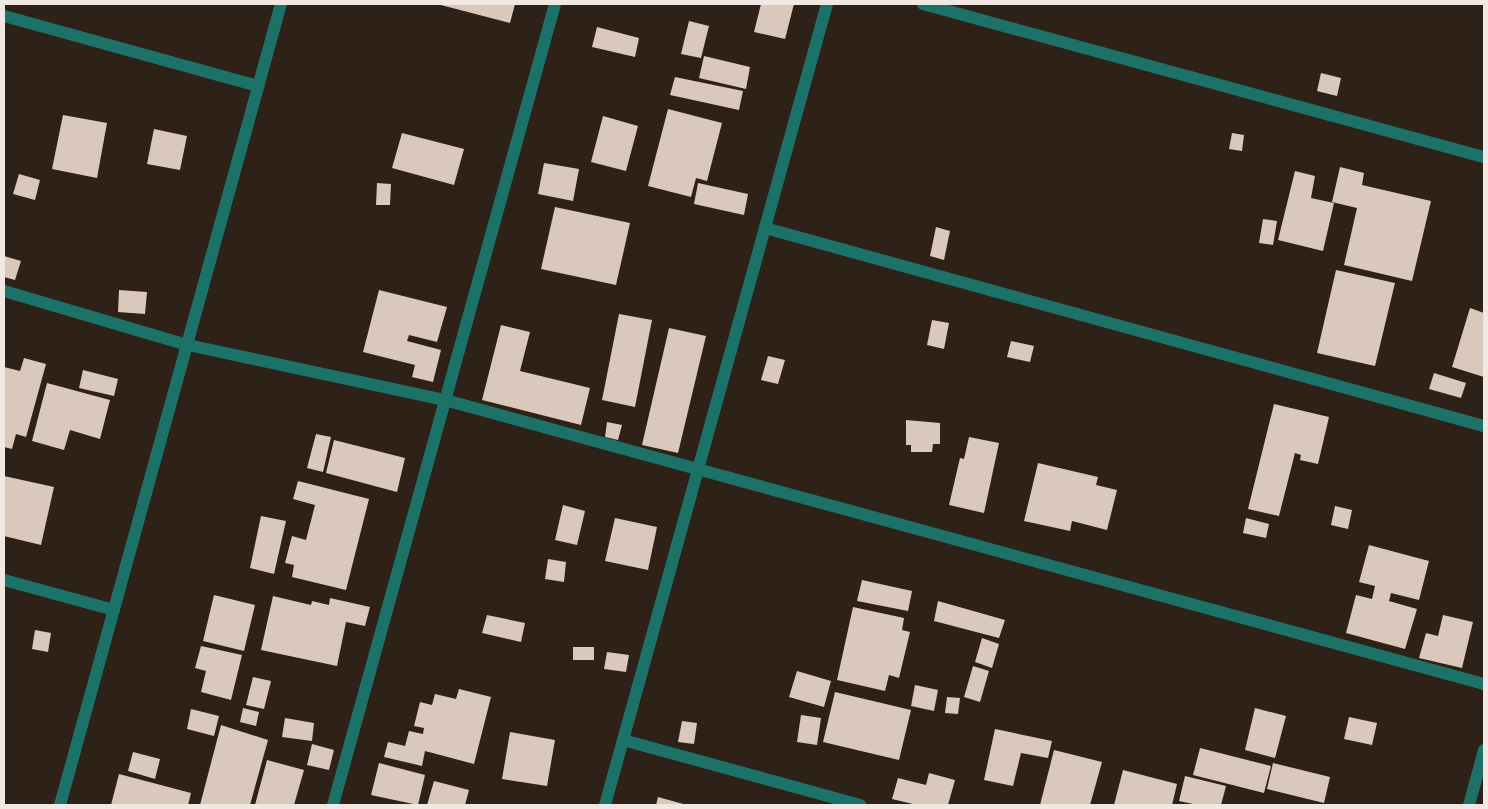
<!DOCTYPE html>
<style>
body{margin:0}
#map{position:relative;width:1488px;height:809px;overflow:hidden;background:#2e2118;font-family:"PT Serif",serif}
div>[style]{position:absolute}
.building>*{inset:0;background:#dac8bc}
.minor>*{height:12px;margin:-6px;padding:0 6px;transform-origin:6px;border-radius:6px;background:#1c7268}
span{translate:-50% -50%;white-space:nowrap;text-align:center;line-height:1.15;-webkit-text-stroke:5px #120c08;paint-order:stroke}
.frame{position:absolute;inset:0;border:5px solid #f2e8e3;pointer-events:none}
</style>
<div id="map">
<div class="building">
<div style="clip-path:polygon(437px 4px,515px 4px,510px 23px)"></div>
<div style="clip-path:polygon(761px 4px,794px 4px,785px 39px,754px 32px)"></div>
<div style="clip-path:polygon(689px 21px,709px 26px,701px 58px,681px 54px)"></div>
<div style="clip-path:polygon(597px 27px,639px 38px,635px 57px,592px 47px)"></div>
<div style="clip-path:polygon(704px 56px,750px 67px,746px 89px,699px 78px)"></div>
<div style="clip-path:polygon(1321px 73px,1341px 78px,1337px 96px,1317px 91px)"></div>
<div style="clip-path:polygon(675px 77px,743px 91px,739px 110px,670px 95px)"></div>
<div style="clip-path:polygon(668px 109px,722px 123px,707px 181px,696px 178px,691px 197px,648px 186px)"></div>
<div style="clip-path:polygon(63px 115px,107px 123px,97px 178px,52px 169px)"></div>
<div style="clip-path:polygon(603px 116px,638px 126px,626px 171px,591px 162px)"></div>
<div style="clip-path:polygon(154px 129px,187px 136px,180px 170px,147px 164px)"></div>
<div style="clip-path:polygon(402px 133px,464px 149px,454px 185px,392px 168px)"></div>
<div style="clip-path:polygon(1232px 133px,1244px 135px,1242px 151px,1229px 149px)"></div>
<div style="clip-path:polygon(544px 163px,579px 169px,573px 201px,538px 194px)"></div>
<div style="clip-path:polygon(1340px 167px,1364px 173px,1362px 185px,1431px 201px,1412px 281px,1344px 265px,1357px 208px,1332px 202px)"></div>
<div style="clip-path:polygon(1295px 171px,1315px 176px,1311px 198px,1334px 203px,1323px 251px,1278px 240px)"></div>
<div style="clip-path:polygon(19px 174px,40px 180px,35px 200px,13px 194px)"></div>
<div style="clip-path:polygon(377px 183px,391px 184px,390px 205px,376px 205px)"></div>
<div style="clip-path:polygon(698px 183px,748px 194px,744px 215px,694px 204px)"></div>
<div style="clip-path:polygon(555px 207px,630px 223px,616px 285px,541px 269px)"></div>
<div style="clip-path:polygon(1263px 219px,1277px 221px,1273px 245px,1259px 243px)"></div>
<div style="clip-path:polygon(936px 227px,950px 231px,944px 260px,930px 256px)"></div>
<div style="clip-path:polygon(4px 256px,21px 261px,15px 280px,4px 277px)"></div>
<div style="clip-path:polygon(1336px 270px,1395px 283px,1375px 366px,1317px 353px)"></div>
<div style="clip-path:polygon(119px 290px,147px 292px,145px 314px,118px 312px)"></div>
<div style="clip-path:polygon(379px 290px,447px 307px,437px 342px,409px 335px,407px 341px,441px 350px,433px 382px,412px 377px,415px 365px,363px 352px)"></div>
<div style="clip-path:polygon(1470px 308px,1484px 313px,1484px 377px,1452px 367px)"></div>
<div style="clip-path:polygon(619px 314px,652px 320px,635px 407px,602px 400px)"></div>
<div style="clip-path:polygon(932px 320px,949px 323px,944px 349px,927px 345px)"></div>
<div style="clip-path:polygon(501px 325px,530px 332px,520px 371px,590px 388px,581px 425px,482px 400px)"></div>
<div style="clip-path:polygon(669px 328px,706px 336px,678px 453px,642px 445px)"></div>
<div style="clip-path:polygon(1011px 341px,1034px 346px,1030px 362px,1007px 357px)"></div>
<div style="clip-path:polygon(768px 356px,785px 360px,778px 384px,761px 380px)"></div>
<div style="clip-path:polygon(24px 358px,46px 364px,26px 437px,16px 434px,12px 449px,4px 447px,4px 367px,20px 371px)"></div>
<div style="clip-path:polygon(83px 370px,118px 379px,114px 396px,79px 388px)"></div>
<div style="clip-path:polygon(1434px 373px,1466px 383px,1461px 398px,1429px 389px)"></div>
<div style="clip-path:polygon(47px 383px,110px 400px,100px 439px,70px 430px,64px 450px,32px 441px)"></div>
<div style="clip-path:polygon(1274px 404px,1329px 417px,1318px 464px,1300px 460px,1301px 455px,1295px 453px,1279px 516px,1248px 509px)"></div>
<div style="clip-path:polygon(906px 420px,940px 423px,940px 444px,933px 444px,932px 452px,911px 452px,911px 445px,906px 445px)"></div>
<div style="clip-path:polygon(607px 422px,622px 425px,618px 440px,605px 437px)"></div>
<div style="clip-path:polygon(316px 434px,331px 437px,323px 472px,307px 468px)"></div>
<div style="clip-path:polygon(969px 437px,999px 443px,984px 513px,949px 505px,960px 458px,964px 459px)"></div>
<div style="clip-path:polygon(334px 440px,405px 458px,397px 492px,326px 473px)"></div>
<div style="clip-path:polygon(1038px 463px,1098px 477px,1096px 485px,1117px 490px,1107px 530px,1072px 521px,1070px 531px,1024px 521px)"></div>
<div style="clip-path:polygon(4px 476px,54px 487px,41px 545px,4px 536px)"></div>
<div style="clip-path:polygon(298px 481px,369px 499px,346px 590px,292px 577px,294px 565px,285px 563px,292px 536px,306px 540px,315px 505px,293px 499px)"></div>
<div style="clip-path:polygon(563px 505px,585px 511px,577px 545px,555px 540px)"></div>
<div style="clip-path:polygon(1335px 506px,1352px 510px,1348px 529px,1331px 525px)"></div>
<div style="clip-path:polygon(261px 516px,286px 521px,274px 574px,250px 568px)"></div>
<div style="clip-path:polygon(615px 518px,657px 527px,648px 570px,605px 561px)"></div>
<div style="clip-path:polygon(1246px 518px,1269px 524px,1266px 538px,1243px 533px)"></div>
<div style="clip-path:polygon(1369px 545px,1429px 561px,1419px 600px,1391px 593px,1389px 601px,1417px 609px,1405px 649px,1346px 633px,1356px 595px,1372px 599px,1375px 586px,1359px 582px)"></div>
<div style="clip-path:polygon(548px 559px,566px 562px,564px 582px,545px 579px)"></div>
<div style="clip-path:polygon(862px 580px,912px 591px,908px 611px,857px 601px)"></div>
<div style="clip-path:polygon(214px 595px,255px 605px,244px 651px,203px 641px)"></div>
<div style="clip-path:polygon(273px 596px,311px 605px,312px 601px,329px 605px,330px 598px,370px 607px,365px 626px,346px 622px,337px 666px,261px 650px)"></div>
<div style="clip-path:polygon(938px 601px,1005px 620px,999px 638px,934px 621px)"></div>
<div style="clip-path:polygon(853px 607px,904px 618px,902px 630px,910px 632px,899px 678px,889px 675px,885px 691px,837px 680px)"></div>
<div style="clip-path:polygon(487px 615px,525px 623px,521px 642px,482px 633px)"></div>
<div style="clip-path:polygon(1443px 615px,1473px 622px,1462px 668px,1419px 658px,1426px 633px,1438px 636px)"></div>
<div style="clip-path:polygon(35px 630px,51px 633px,48px 652px,32px 649px)"></div>
<div style="clip-path:polygon(982px 638px,999px 644px,992px 668px,975px 662px)"></div>
<div style="clip-path:polygon(201px 646px,242px 655px,231px 700px,201px 692px,206px 671px,195px 668px)"></div>
<div style="clip-path:polygon(573px 647px,594px 647px,594px 660px,573px 660px)"></div>
<div style="clip-path:polygon(607px 652px,629px 655px,626px 672px,604px 669px)"></div>
<div style="clip-path:polygon(973px 666px,989px 671px,980px 702px,964px 697px)"></div>
<div style="clip-path:polygon(797px 671px,831px 681px,824px 707px,789px 697px)"></div>
<div style="clip-path:polygon(253px 677px,271px 681px,264px 709px,246px 705px)"></div>
<div style="clip-path:polygon(915px 685px,938px 690px,934px 711px,911px 706px)"></div>
<div style="clip-path:polygon(459px 689px,491px 697px,474px 764px,425px 751px,422px 766px,384px 757px,388px 742px,405px 746px,409px 731px,423px 734px,424px 728px,414px 726px,420px 702px,432px 705px,435px 694px,456px 699px)"></div>
<div style="clip-path:polygon(835px 692px,911px 710px,899px 760px,823px 742px)"></div>
<div style="clip-path:polygon(947px 697px,960px 698px,958px 714px,945px 713px)"></div>
<div style="clip-path:polygon(243px 708px,259px 712px,256px 726px,240px 722px)"></div>
<div style="clip-path:polygon(1255px 708px,1286px 716px,1275px 758px,1245px 750px)"></div>
<div style="clip-path:polygon(191px 709px,219px 716px,214px 736px,187px 729px)"></div>
<div style="clip-path:polygon(801px 715px,821px 718px,817px 745px,797px 742px)"></div>
<div style="clip-path:polygon(1349px 717px,1377px 723px,1372px 745px,1344px 739px)"></div>
<div style="clip-path:polygon(285px 718px,314px 723px,312px 741px,282px 737px)"></div>
<div style="clip-path:polygon(682px 721px,697px 723px,694px 744px,678px 742px)"></div>
<div style="clip-path:polygon(221px 725px,268px 740px,250px 805px,200px 805px)"></div>
<div style="clip-path:polygon(995px 729px,1052px 741px,1048px 758px,1021px 753px,1013px 786px,984px 780px)"></div>
<div style="clip-path:polygon(510px 732px,555px 740px,547px 786px,502px 779px)"></div>
<div style="clip-path:polygon(312px 744px,334px 750px,329px 770px,307px 765px)"></div>
<div style="clip-path:polygon(1200px 748px,1271px 766px,1264px 793px,1193px 775px)"></div>
<div style="clip-path:polygon(1054px 750px,1102px 762px,1090px 805px,1040px 805px)"></div>
<div style="clip-path:polygon(133px 752px,160px 759px,155px 779px,128px 771px)"></div>
<div style="clip-path:polygon(267px 760px,304px 770px,294px 805px,255px 805px)"></div>
<div style="clip-path:polygon(379px 763px,425px 775px,418px 805px,371px 795px)"></div>
<div style="clip-path:polygon(1273px 763px,1330px 777px,1324px 803px,1267px 789px)"></div>
<div style="clip-path:polygon(1123px 770px,1177px 784px,1172px 805px,1114px 805px)"></div>
<div style="clip-path:polygon(929px 773px,955px 780px,948px 805px,917px 805px,892px 799px,898px 778px,926px 785px)"></div>
<div style="clip-path:polygon(119px 774px,191px 793px,188px 805px,111px 805px)"></div>
<div style="clip-path:polygon(1185px 776px,1226px 786px,1221px 805px,1198px 805px,1179px 801px)"></div>
<div style="clip-path:polygon(434px 781px,469px 790px,465px 805px,427px 805px)"></div>
<div style="clip-path:polygon(658px 797px,687px 805px,656px 805px)"></div>
</div>
<div class="minor">
<div style="left:923px;top:4px;width:581px;rotate:15.26deg"></div>
<div style="left:4px;top:16px;width:264px;rotate:15.4deg"></div>
<div style="left:765px;top:228px;width:746px;rotate:15.4deg"></div>
<div style="left:4px;top:291px;width:192px;rotate:16.4deg"></div>
<div style="left:188px;top:345px;width:263px;rotate:12.1deg"></div>
<div style="left:445px;top:400px;width:1077px;rotate:15.29deg"></div>
<div style="left:4px;top:580px;width:114px;rotate:15.3deg"></div>
<div style="left:623px;top:740px;width:246px;rotate:15.3deg"></div>
<div style="left:60px;top:805px;width:831px;rotate:-74.58deg"></div>
<div style="left:333px;top:805px;width:831px;rotate:-74.51deg"></div>
<div style="left:605px;top:805px;width:831px;rotate:-74.51deg"></div>
<div style="left:1469px;top:805px;width:57px;rotate:-74.7deg"></div>
</div>
<div class="frame"></div>
</div>
